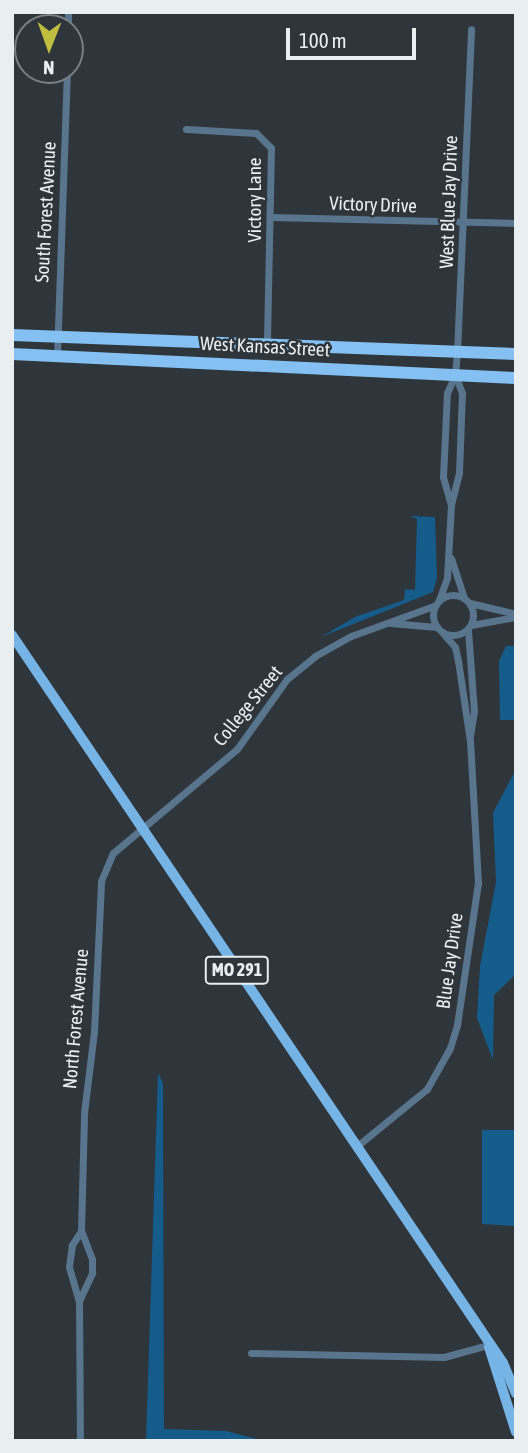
<!DOCTYPE html>
<style>
body{margin:0}
#map{position:relative;width:528px;height:1453px;overflow:hidden;background:#2e353b;font-family:"Asap Condensed",sans-serif}
div>[style]{position:absolute}
.green>*{inset:0;background:#155c8b}
.minor>*{height:7px;margin:-3.5px;padding:0 3.5px;transform-origin:3.5px;border-radius:3.5px;background:#58758d}
.minor>.ring{margin:-3.5px;padding:0;box-sizing:content-box;background:none;border:7px solid #58758d;border-radius:50%}
.primary>*{height:10px;margin:-5px;padding:0 5px;transform-origin:5px;border-radius:5px;background:#77b4e6}
.trunk>*{height:12px;margin:-6px;padding:0 6px;transform-origin:6px;border-radius:6px;background:#84c0f1}
span{translate:-50% -50%;white-space:nowrap;text-align:center;line-height:1.15;-webkit-text-stroke:5px #2e353b;paint-order:stroke}
.shield-label span{padding:2px 5px;background:#2e353b;border:2px solid;border-radius:5px;-webkit-text-stroke-width:0}
.shield-label{font-size:18px;color:#e9eef1;font-weight:700}
.street-label{font-size:19px;color:#e9eef1}
.frame{position:absolute;inset:0;border:14px solid #e9eef1;pointer-events:none}
.north{position:absolute;left:14px;top:14px;width:70px;height:70px;box-sizing:border-box;background:#2e353b;border:2px solid #797f84;border-radius:50%;rotate:181deg;font-size:19px;font-weight:700;line-height:28px;text-align:center;color:#e9eef1}
.north::after{content:'';display:block;margin:auto;width:24px;height:32px;background:#c0be41;clip-path:polygon(50% 0,100% 100%,50% 72%,0 100%)}
.scale{position:absolute;left:286px;top:28px;width:130px;height:32px;box-sizing:border-box;border:4px solid #e9eef1;border-top:0;padding-left:9px;font-size:21px;line-height:24px;white-space:nowrap;color:#e9eef1;-webkit-text-stroke:5px #2e353b;paint-order:stroke}
</style>
<div id="map">
<div class="green">
<div style="clip-path:polygon(410px 516px,435px 517px,437px 578px,433px 592px,321px 637px,355px 617px,404px 600px,405px 589px,415px 590px,417px 519px)"></div>
<div style="clip-path:polygon(506px 646px,516px 646px,516px 720px,500px 720px,499px 661px)"></div>
<div style="clip-path:polygon(516px 769px,516px 974px,494px 995px,493px 1060px,477px 1018px,480px 966px,496px 882px,493px 813px)"></div>
<div style="clip-path:polygon(158px 1073px,163px 1083px,164px 1429px,226px 1431px,265px 1441px,146px 1441px)"></div>
<div style="clip-path:polygon(482px 1130px,516px 1130px,516px 1226px,482px 1224px)"></div>
</div>
<div class="minor">
<div style="left:68px;top:28px;width:16px;rotate:-90deg"></div>
<div style="left:186px;top:129px;width:70px;rotate:3.3deg"></div>
<div style="left:256px;top:133px;width:21px;rotate:45deg"></div>
<div style="left:271px;top:148px;width:195px;rotate:91.2deg"></div>
<div style="left:271px;top:217px;width:245px;rotate:1.4deg"></div>
<div style="left:57px;top:356px;width:286px;rotate:-88deg"></div>
<div style="left:451px;top:505px;width:29px;rotate:-106deg"></div>
<div style="left:443px;top:477px;width:84px;rotate:-87.3deg"></div>
<div style="left:447px;top:393px;width:20px;rotate:-66deg"></div>
<div style="left:455px;top:375px;width:23px;rotate:-85deg"></div>
<div style="left:457px;top:352px;width:323px;rotate:-87.5deg"></div>
<div style="left:451px;top:558px;width:40px;rotate:72deg"></div>
<div class="ring" style="left:433px;top:595px;width:33px;height:33px"></div>
<div style="left:439px;top:600px;width:23px;rotate:-70deg"></div>
<div style="left:447px;top:578px;width:73px;rotate:-86.9deg"></div>
<div style="left:451px;top:505px;width:33px;rotate:-76deg"></div>
<div style="left:459px;top:473px;width:80px;rotate:-87.9deg"></div>
<div style="left:462px;top:393px;width:19px;rotate:-111deg"></div>
<div style="left:470px;top:603px;width:47px;rotate:13.4deg"></div>
<div style="left:391px;top:623px;width:46px;rotate:5deg"></div>
<div style="left:471px;top:625px;width:45px;rotate:-10.3deg"></div>
<div style="left:468px;top:630px;width:81px;rotate:85.8deg"></div>
<div style="left:474px;top:711px;width:26px;rotate:99deg"></div>
<div style="left:357px;top:1146px;width:90px;rotate:-39.2deg"></div>
<div style="left:427px;top:1089px;width:47px;rotate:-60.7deg"></div>
<div style="left:450px;top:1048px;width:24px;rotate:-73deg"></div>
<div style="left:457px;top:1025px;width:144px;rotate:-81.6deg"></div>
<div style="left:478px;top:883px;width:142px;rotate:-93.2deg"></div>
<div style="left:470px;top:741px;width:81px;rotate:-98.5deg"></div>
<div style="left:458px;top:661px;width:14px;rotate:-102deg"></div>
<div style="left:455px;top:647px;width:20px;rotate:-131deg"></div>
<div style="left:81px;top:1231px;width:118px;rotate:-88.5deg"></div>
<div style="left:84px;top:1113px;width:82px;rotate:-83deg"></div>
<div style="left:94px;top:1032px;width:151px;rotate:-87.3deg"></div>
<div style="left:101px;top:881px;width:30px;rotate:-67deg"></div>
<div style="left:113px;top:853px;width:162px;rotate:-40deg"></div>
<div style="left:237px;top:749px;width:86px;rotate:-54.5deg"></div>
<div style="left:287px;top:679px;width:36px;rotate:-39deg"></div>
<div style="left:315px;top:656px;width:41px;rotate:-29.1deg"></div>
<div style="left:351px;top:636px;width:90px;rotate:-20deg"></div>
<div style="left:79px;top:1301px;width:31px;rotate:-65deg"></div>
<div style="left:92px;top:1273px;width:14px;rotate:-90deg"></div>
<div style="left:92px;top:1259px;width:30px;rotate:-111deg"></div>
<div style="left:81px;top:1231px;width:17px;rotate:123deg"></div>
<div style="left:72px;top:1245px;width:22px;rotate:98deg"></div>
<div style="left:69px;top:1267px;width:35px;rotate:74deg"></div>
<div style="left:79px;top:1301px;width:140px;rotate:89.6deg"></div>
<div style="left:251px;top:1353px;width:193px;rotate:1.2deg"></div>
<div style="left:444px;top:1357px;width:46px;rotate:-15.3deg"></div>
</div>
<div class="primary">
<div style="left:12px;top:635px;width:878px;rotate:56deg"></div>
<div style="left:503px;top:1363px;width:33px;rotate:67deg"></div>
<div style="left:489px;top:1347px;width:89px;rotate:72.4deg"></div>
</div>
<div class="trunk">
<div style="left:12px;top:335px;width:504px;rotate:2.16deg"></div>
<div style="left:12px;top:354px;width:505px;rotate:2.73deg"></div>
</div>
<div class="shield-label">
<span style="left:237px;top:970px">MO 291</span>
</div>
<div class="street-label">
<span style="left:255px;top:200px;rotate:-90deg">Victory Lane</span>
<span style="left:449px;top:202px;rotate:-88deg">West Blue Jay Drive</span>
<span style="left:373px;top:205px;rotate:2deg">Victory Drive</span>
<span style="left:46px;top:212px;rotate:-87deg">South Forest Avenue</span>
<span style="left:265px;top:347px;rotate:3deg">West Kansas Street</span>
<span style="left:248px;top:706px;rotate:-51deg">College Street</span>
<span style="left:450px;top:961px;rotate:-82deg">Blue Jay Drive</span>
<span style="left:76px;top:1019px;rotate:-85deg">North Forest Avenue</span>
</div>
<div class="frame"></div>
<div class="north">N</div>
<div class="scale">100 m</div>
</div>
